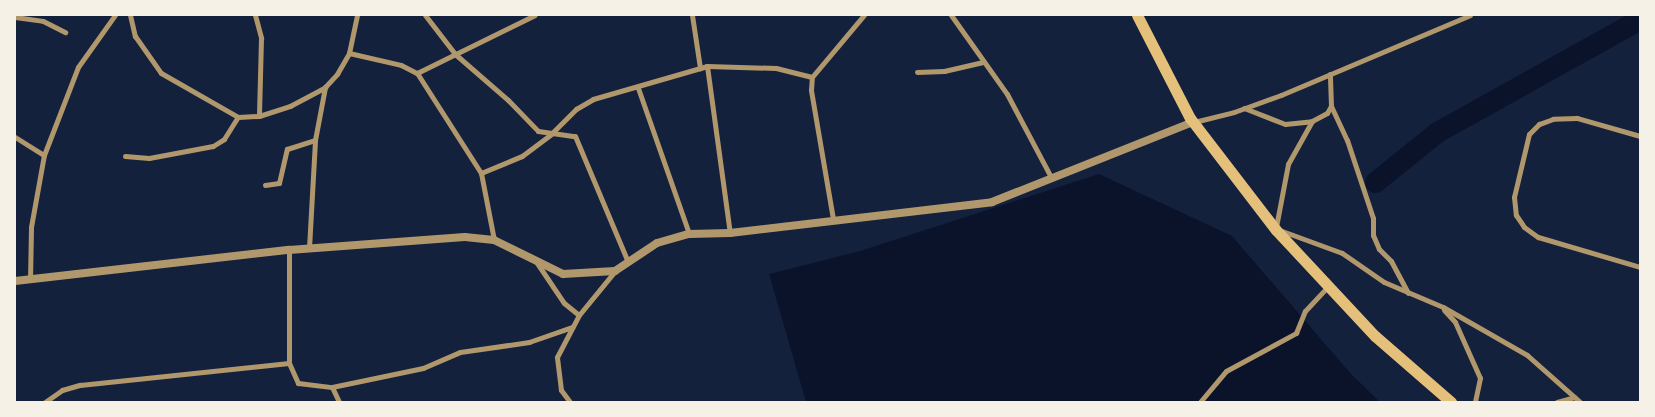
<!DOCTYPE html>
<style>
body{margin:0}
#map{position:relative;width:1655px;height:417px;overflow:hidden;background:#14213d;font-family:"Source Sans 3",sans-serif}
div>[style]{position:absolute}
.water>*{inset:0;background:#0b132b}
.river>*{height:21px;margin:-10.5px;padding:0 10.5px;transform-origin:10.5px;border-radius:10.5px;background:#0b132b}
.minor>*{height:5px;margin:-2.5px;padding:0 2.5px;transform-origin:2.5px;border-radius:2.5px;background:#b1986c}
.tertiary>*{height:8px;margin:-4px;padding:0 4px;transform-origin:4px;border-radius:4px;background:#b1986c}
.trunk>*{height:11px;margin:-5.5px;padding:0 5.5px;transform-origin:5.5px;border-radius:5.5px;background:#e5c07b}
span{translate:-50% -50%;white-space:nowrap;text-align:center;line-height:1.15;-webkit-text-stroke:5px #f6f1e7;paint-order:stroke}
.frame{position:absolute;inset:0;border:16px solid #f6f1e7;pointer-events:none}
</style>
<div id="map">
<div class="water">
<div style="clip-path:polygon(1099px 174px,1232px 236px,1351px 374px,1380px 402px,806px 402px,769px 274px,860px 251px)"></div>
</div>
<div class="river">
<div style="left:1375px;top:182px;width:80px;rotate:-38.9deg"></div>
<div style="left:1437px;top:132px;width:232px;rotate:-29.1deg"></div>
</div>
<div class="minor">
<div style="left:130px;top:15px;width:22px;rotate:77deg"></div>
<div style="left:135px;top:36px;width:45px;rotate:54.9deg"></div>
<div style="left:161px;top:73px;width:89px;rotate:29.7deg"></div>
<div style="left:238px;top:117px;width:21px;rotate:-3deg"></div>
<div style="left:259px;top:116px;width:33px;rotate:-18deg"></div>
<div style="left:290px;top:106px;width:40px;rotate:-28deg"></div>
<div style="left:255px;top:15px;width:24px;rotate:75deg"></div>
<div style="left:261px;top:38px;width:78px;rotate:91.5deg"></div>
<div style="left:425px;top:15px;width:49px;rotate:52.4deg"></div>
<div style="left:455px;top:54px;width:70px;rotate:41deg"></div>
<div style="left:508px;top:100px;width:43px;rotate:45.9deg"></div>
<div style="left:538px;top:131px;width:37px;rotate:8deg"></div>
<div style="left:575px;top:136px;width:137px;rotate:67.2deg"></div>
<div style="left:692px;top:15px;width:54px;rotate:81.4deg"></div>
<div style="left:951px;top:15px;width:97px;rotate:54.7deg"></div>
<div style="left:1007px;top:94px;width:94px;rotate:62.1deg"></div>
<div style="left:15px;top:17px;width:28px;rotate:8deg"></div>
<div style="left:43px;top:21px;width:25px;rotate:27deg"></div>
<div style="left:349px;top:53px;width:53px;rotate:13deg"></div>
<div style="left:401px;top:65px;width:18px;rotate:27deg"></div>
<div style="left:417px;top:73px;width:131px;rotate:-26.2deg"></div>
<div style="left:707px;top:66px;width:169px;rotate:82.2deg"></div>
<div style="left:917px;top:72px;width:27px;rotate:-2deg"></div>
<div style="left:944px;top:71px;width:39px;rotate:-13deg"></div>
<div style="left:417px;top:73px;width:119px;rotate:57.4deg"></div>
<div style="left:481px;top:173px;width:68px;rotate:79deg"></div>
<div style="left:638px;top:88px;width:155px;rotate:70.7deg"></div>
<div style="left:1331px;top:106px;width:38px;rotate:65deg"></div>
<div style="left:1347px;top:140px;width:82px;rotate:71.6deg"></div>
<div style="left:1373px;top:218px;width:17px;rotate:90deg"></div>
<div style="left:1373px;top:235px;width:15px;rotate:67deg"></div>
<div style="left:1379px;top:249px;width:17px;rotate:45deg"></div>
<div style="left:1391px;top:261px;width:36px;rotate:62deg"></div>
<div style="left:1244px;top:108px;width:44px;rotate:21.3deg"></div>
<div style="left:1285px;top:124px;width:27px;rotate:-6deg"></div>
<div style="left:1312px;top:121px;width:17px;rotate:-28deg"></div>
<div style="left:1327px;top:113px;width:8px;rotate:-60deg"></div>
<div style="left:1331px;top:106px;width:32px;rotate:-92deg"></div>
<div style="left:1194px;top:122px;width:41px;rotate:-14deg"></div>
<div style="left:1234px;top:112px;width:50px;rotate:-19.9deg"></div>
<div style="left:1281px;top:95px;width:205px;rotate:-22.9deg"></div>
<div style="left:1640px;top:136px;width:66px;rotate:-164.1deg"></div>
<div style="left:1577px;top:118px;width:24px;rotate:178deg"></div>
<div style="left:1553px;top:119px;width:15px;rotate:160deg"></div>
<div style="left:1539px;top:124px;width:14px;rotate:135deg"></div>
<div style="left:1529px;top:134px;width:65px;rotate:103.4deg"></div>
<div style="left:1514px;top:197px;width:18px;rotate:84deg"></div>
<div style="left:1516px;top:215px;width:14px;rotate:56deg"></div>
<div style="left:1524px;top:227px;width:17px;rotate:36deg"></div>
<div style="left:1538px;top:237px;width:106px;rotate:16.4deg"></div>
<div style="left:15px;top:137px;width:34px;rotate:32deg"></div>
<div style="left:125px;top:156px;width:24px;rotate:5deg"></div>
<div style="left:149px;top:158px;width:65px;rotate:-10.6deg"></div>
<div style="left:213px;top:146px;width:13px;rotate:-32deg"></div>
<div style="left:224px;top:139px;width:26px;rotate:-58deg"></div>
<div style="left:481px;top:173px;width:44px;rotate:-22.5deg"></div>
<div style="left:522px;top:156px;width:38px;rotate:-37deg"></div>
<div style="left:552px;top:133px;width:34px;rotate:-45deg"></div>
<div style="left:576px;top:109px;width:20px;rotate:-30deg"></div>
<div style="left:593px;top:99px;width:119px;rotate:-16.1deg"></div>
<div style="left:707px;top:66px;width:69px;rotate:1.7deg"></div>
<div style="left:776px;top:68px;width:37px;rotate:14deg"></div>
<div style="left:265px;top:185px;width:14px;rotate:-8deg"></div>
<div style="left:279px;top:183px;width:35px;rotate:-77deg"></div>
<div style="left:287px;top:149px;width:29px;rotate:-18deg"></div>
<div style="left:833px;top:219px;width:131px;rotate:-99.7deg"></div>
<div style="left:811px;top:90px;width:13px;rotate:-86deg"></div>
<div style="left:812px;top:77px;width:81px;rotate:-50deg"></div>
<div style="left:1276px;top:227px;width:64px;rotate:-79.2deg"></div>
<div style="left:1288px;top:164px;width:49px;rotate:-60.8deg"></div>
<div style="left:1282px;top:231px;width:64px;rotate:20.1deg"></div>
<div style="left:1342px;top:253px;width:51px;rotate:34.6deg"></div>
<div style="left:1384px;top:282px;width:64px;rotate:23deg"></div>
<div style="left:1443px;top:307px;width:97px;rotate:29.7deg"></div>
<div style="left:1527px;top:355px;width:71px;rotate:41.6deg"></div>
<div style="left:309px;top:248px;width:108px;rotate:-86.8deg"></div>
<div style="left:315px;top:140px;width:54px;rotate:-79.3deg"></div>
<div style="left:325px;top:87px;width:18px;rotate:-47deg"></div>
<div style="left:337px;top:74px;width:24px;rotate:-60deg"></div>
<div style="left:349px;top:53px;width:39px;rotate:-78deg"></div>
<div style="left:289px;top:250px;width:113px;rotate:90deg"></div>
<div style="left:537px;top:263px;width:48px;rotate:56deg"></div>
<div style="left:564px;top:303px;width:19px;rotate:39deg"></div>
<div style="left:30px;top:280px;width:53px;rotate:-88.9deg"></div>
<div style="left:31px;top:227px;width:73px;rotate:-79.8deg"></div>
<div style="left:44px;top:155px;width:94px;rotate:-68.9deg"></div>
<div style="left:78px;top:67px;width:64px;rotate:-54.6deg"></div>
<div style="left:1444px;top:310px;width:16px;rotate:47deg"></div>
<div style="left:1455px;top:322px;width:61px;rotate:65.9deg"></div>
<div style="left:1480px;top:378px;width:25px;rotate:102deg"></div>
<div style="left:332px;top:387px;width:17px;rotate:65deg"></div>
<div style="left:45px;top:402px;width:21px;rotate:-35deg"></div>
<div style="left:62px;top:390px;width:19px;rotate:-16deg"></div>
<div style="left:80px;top:385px;width:210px;rotate:-6deg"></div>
<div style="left:289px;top:363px;width:22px;rotate:66deg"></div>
<div style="left:298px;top:383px;width:34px;rotate:7deg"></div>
<div style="left:332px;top:387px;width:93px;rotate:-11.8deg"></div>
<div style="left:423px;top:368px;width:40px;rotate:-23.4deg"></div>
<div style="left:460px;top:352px;width:70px;rotate:-8.2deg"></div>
<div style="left:529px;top:342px;width:46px;rotate:-19.2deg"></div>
<div style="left:570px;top:402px;width:15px;rotate:-127deg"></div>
<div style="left:561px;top:390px;width:33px;rotate:-97deg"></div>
<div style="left:557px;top:357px;width:47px;rotate:-62.4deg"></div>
<div style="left:579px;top:315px;width:57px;rotate:-50.7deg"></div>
<div style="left:1200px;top:402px;width:40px;rotate:-50deg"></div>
<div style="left:1226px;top:371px;width:80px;rotate:-28.5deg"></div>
<div style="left:1296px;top:333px;width:24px;rotate:-68deg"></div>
<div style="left:1305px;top:311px;width:33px;rotate:-47deg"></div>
<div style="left:1557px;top:402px;width:18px;rotate:-16deg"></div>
</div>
<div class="tertiary">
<div style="left:15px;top:281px;width:276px;rotate:-6.5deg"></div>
<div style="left:289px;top:250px;width:176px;rotate:-4.2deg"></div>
<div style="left:465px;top:237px;width:29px;rotate:6deg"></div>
<div style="left:494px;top:240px;width:77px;rotate:26.2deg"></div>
<div style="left:563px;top:274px;width:52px;rotate:-3.3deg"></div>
<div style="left:615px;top:271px;width:50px;rotate:-33.7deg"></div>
<div style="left:657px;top:243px;width:33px;rotate:-16deg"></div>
<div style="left:689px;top:234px;width:41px;rotate:-1.4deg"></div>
<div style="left:730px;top:233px;width:264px;rotate:-6.7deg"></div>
<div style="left:992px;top:202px;width:216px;rotate:-21.7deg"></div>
</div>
<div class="trunk">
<div style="left:1137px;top:15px;width:116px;rotate:62.8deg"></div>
<div style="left:1190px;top:118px;width:141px;rotate:52.5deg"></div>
<div style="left:1276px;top:230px;width:145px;rotate:47deg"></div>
<div style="left:1375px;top:336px;width:101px;rotate:41deg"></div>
</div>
<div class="frame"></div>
</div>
